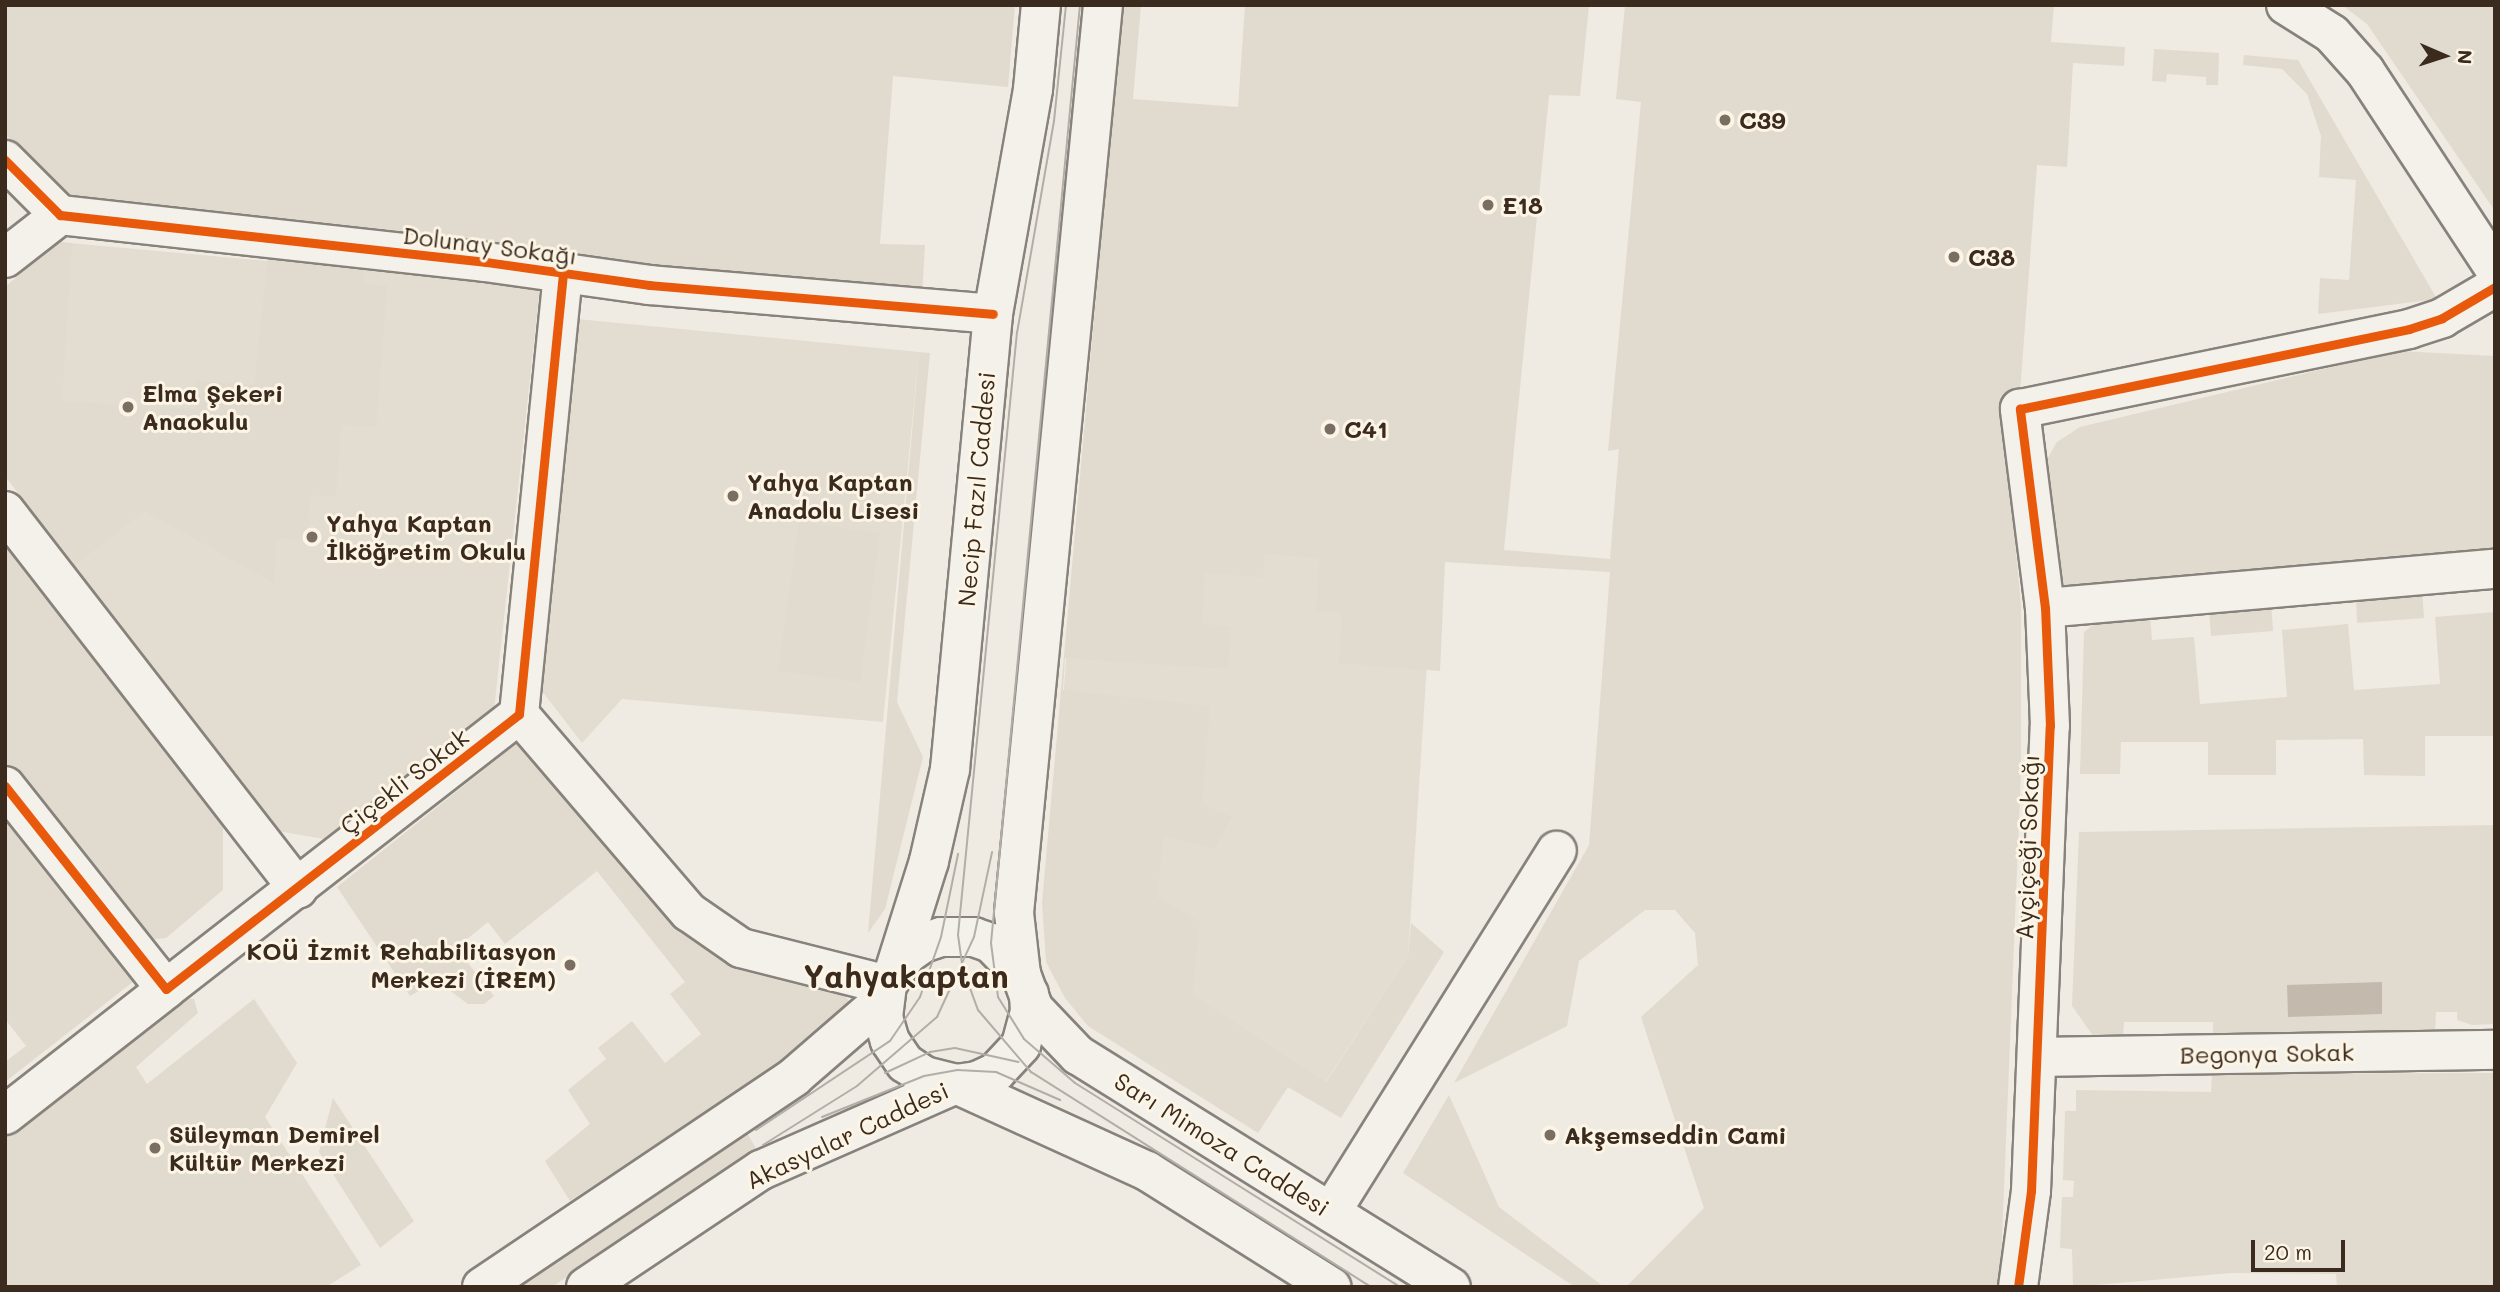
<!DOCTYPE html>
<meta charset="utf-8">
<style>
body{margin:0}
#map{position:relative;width:2500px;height:1292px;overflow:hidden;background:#efebe2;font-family:Mali,sans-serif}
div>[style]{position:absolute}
.built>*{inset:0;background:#e3dcd0}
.green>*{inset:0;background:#e1dace}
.water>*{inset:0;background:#c3baad}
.roads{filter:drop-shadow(2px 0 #87827b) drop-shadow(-2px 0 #87827b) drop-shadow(0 2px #87827b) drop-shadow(0 -2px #87827b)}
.minor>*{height:38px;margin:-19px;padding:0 19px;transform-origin:19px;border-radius:19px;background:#f4f1ea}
.major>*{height:38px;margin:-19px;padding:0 19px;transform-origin:19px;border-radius:19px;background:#f4f1ea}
.tram>*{height:2px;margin:-1px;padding:0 1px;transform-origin:1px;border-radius:1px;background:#b2aea7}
.cycleway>*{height:9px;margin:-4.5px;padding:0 4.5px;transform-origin:4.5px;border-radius:4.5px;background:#e8590c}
.dots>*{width:19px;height:19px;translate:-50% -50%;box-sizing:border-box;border:4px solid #fcf5e5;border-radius:50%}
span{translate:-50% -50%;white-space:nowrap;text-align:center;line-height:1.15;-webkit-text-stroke:6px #fcf5e5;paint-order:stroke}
.poi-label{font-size:24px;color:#3b2a1e;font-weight:700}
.left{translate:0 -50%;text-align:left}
.right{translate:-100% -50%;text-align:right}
.street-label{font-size:24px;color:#3b2a1e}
.district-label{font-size:32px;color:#3b2a1e;font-weight:700}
.frame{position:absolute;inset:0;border:7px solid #3b2a1e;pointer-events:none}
.north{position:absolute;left:2409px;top:21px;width:70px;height:70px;-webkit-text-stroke:5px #fcf5e5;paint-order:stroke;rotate:93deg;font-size:19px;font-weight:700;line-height:28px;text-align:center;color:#3b2a1e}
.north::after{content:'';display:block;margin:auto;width:24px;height:32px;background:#3b2a1e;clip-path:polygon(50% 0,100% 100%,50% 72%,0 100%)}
.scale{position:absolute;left:2251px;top:1240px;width:94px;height:32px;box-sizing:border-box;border:4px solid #3b2a1e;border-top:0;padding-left:9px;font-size:21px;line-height:24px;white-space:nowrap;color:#3b2a1e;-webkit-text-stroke:5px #fcf5e5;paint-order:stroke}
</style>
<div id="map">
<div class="built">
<div style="clip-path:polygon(59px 242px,540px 286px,494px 710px,324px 839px,278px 831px,5px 476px,5px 287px)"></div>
<div style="clip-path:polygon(577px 319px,919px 352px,883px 722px,622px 699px,582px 743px,542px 691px)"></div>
<div style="clip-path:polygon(1077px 515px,1435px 540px,1408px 956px,1313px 1101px,1288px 1087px,1051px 861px)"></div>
</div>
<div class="green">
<div style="clip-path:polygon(5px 5px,1015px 5px,1008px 87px,893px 76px,880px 244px,925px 245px,921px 311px,90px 218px,5px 134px)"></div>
<div style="clip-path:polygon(1122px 5px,1141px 5px,1133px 99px,1238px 107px,1245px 5px,1589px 5px,1580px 96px,1549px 95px,1504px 550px,1610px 559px,1619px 449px,1608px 451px,1641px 102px,1616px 99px,1625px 5px,2054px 5px,2051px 42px,2125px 47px,2124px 66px,2073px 63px,2067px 167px,2037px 165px,2020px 393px,2002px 396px,2021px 606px,2021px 772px,2000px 1287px,1626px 1287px,1704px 1208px,1641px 1017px,1698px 965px,1695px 933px,1675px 910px,1645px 910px,1579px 961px,1567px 1026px,1454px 1083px,1589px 845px,1610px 572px,1445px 562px,1440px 671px,1339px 663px,1342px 613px,1316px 611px,1319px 558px,1265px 554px,1263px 577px,1205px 573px,1202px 624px,1231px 627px,1228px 669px,1065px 658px,1063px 690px,1210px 706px,1202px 804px,1232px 817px,1214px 849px,1164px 836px,1157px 897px,1200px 922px,1192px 995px,1326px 1082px,1408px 956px,1411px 923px,1444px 952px,1341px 1118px,1288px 1087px,1258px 1133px,1088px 1026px,1065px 998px,1046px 962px,1042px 903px)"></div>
<div style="clip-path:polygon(2342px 5px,2495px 5px,2495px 211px,2367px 24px)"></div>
<div style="clip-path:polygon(2154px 49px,2219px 53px,2218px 85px,2206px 85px,2206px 77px,2167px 74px,2166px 82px,2152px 81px)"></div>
<div style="clip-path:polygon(2244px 55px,2298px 60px,2437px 299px,2318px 314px,2320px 278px,2349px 280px,2356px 180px,2319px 177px,2321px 136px,2307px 94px,2282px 69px,2243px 65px)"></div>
<div style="clip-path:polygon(59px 242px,72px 243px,62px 401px,195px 409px,195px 381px,254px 385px,268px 258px,365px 268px,363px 284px,387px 286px,376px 427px,341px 425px,336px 496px,310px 495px,307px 540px,277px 538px,274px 583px,145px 511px,76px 564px,5px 476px,5px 287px)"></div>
<div style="clip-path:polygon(2399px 351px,2495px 356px,2495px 552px,2059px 590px,2043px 466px,2057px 442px,2080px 427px)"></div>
<div style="clip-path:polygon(919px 352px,930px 353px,897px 702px,923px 757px,885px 909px,868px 933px)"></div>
<div style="clip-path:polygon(799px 522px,880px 533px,860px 682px,778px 671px)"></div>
<div style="clip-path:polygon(5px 538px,223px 811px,223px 890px,166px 938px,148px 940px,138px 932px,5px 766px)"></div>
<div style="clip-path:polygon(2422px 590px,2424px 618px,2357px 623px,2356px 595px)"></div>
<div style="clip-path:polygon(2271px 602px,2273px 631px,2211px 636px,2209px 609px)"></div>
<div style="clip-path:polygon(2495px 612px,2495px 736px,2425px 736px,2425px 776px,2364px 775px,2363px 739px,2276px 740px,2276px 775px,2208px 775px,2208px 742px,2121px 742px,2120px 774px,2080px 774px,2084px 632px,2102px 618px,2150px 614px,2152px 640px,2194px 637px,2200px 704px,2287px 697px,2282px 630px,2348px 624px,2354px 690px,2440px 684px,2435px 617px)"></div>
<div style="clip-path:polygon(516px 744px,680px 931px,740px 970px,835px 988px,848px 999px,853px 1014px,570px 1201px,545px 1161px,590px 1124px,568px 1090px,606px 1059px,598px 1048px,632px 1021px,665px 1063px,701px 1034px,670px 994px,685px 982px,597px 871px,505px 944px,488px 922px,456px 948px,494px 996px,484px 1004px,468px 1004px,437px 981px,410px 996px,337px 887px)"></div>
<div style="clip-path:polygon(5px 812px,138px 978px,5px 1082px,5px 1062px,26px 1046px,5px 1019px)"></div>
<div style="clip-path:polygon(2495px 825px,2495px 1024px,2472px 1025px,2457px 1020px,2457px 1012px,2436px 1012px,2435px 1033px,2213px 1036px,2213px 1022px,2124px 1022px,2123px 1037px,2094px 1037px,2072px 1006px,2079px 832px)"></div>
<div style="clip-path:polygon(174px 997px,194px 999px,198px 1013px,136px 1067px,147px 1084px,254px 999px,297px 1063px,265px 1117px,361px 1265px,326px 1287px,5px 1287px,5px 1130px)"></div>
<div style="clip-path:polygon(2495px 1073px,2495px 1287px,2337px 1287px,2336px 1274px,2231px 1273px,2073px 1287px,2072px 1249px,2060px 1248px,2062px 1197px,2073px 1197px,2074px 1181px,2063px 1180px,2065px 1111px,2076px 1111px,2076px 1090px,2211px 1092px,2212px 1074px)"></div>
<div style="clip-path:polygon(1449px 1095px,1499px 1207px,1604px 1287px,1575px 1287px,1403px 1173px)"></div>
<div style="clip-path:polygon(333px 1098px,414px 1221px,380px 1248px,319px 1152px)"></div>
<div style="clip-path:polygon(743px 1126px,761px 1157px,690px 1194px,552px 1287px,501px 1287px)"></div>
</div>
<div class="water">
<div style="clip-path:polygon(2382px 982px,2382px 1014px,2288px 1017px,2287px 985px)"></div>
</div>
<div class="roads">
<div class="minor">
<div style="left:2286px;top:5px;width:54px;rotate:32.2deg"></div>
<div style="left:2332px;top:34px;width:50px;rotate:48.3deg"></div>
<div style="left:2365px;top:71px;width:237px;rotate:56.7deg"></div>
<div style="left:5px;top:160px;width:78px;rotate:45deg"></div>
<div style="left:60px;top:215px;width:429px;rotate:6.3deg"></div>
<div style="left:486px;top:262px;width:165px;rotate:8deg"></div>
<div style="left:649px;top:285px;width:345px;rotate:4.8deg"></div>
<div style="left:5px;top:258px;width:70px;rotate:-38deg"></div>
<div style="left:5px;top:511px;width:478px;rotate:52.2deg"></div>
<div style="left:2045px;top:608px;width:452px;rotate:-5deg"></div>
<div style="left:519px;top:714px;width:261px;rotate:49.4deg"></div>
<div style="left:689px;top:912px;width:63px;rotate:34.7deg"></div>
<div style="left:741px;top:948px;width:151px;rotate:14.2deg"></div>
<div style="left:5px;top:786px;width:259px;rotate:51.6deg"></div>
<div style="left:166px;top:989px;width:447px;rotate:-37.9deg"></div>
<div style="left:519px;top:714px;width:442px;rotate:-84.3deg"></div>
<div style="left:2038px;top:1057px;width:457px;rotate:-0.9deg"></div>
<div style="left:5px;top:1115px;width:204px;rotate:-38deg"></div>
<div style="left:1331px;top:1212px;width:426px;rotate:-58deg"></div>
<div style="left:2018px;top:1287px;width:97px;rotate:-82.3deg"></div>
<div style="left:2031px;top:1191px;width:465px;rotate:-87.7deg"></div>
<div style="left:2050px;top:726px;width:118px;rotate:-92.4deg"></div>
<div style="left:2045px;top:608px;width:201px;rotate:-97.2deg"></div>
<div style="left:2020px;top:409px;width:397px;rotate:-11.6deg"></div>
<div style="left:2409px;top:329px;width:35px;rotate:-18deg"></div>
<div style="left:2442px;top:318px;width:61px;rotate:-30.3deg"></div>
</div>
<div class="major">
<div style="left:1103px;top:5px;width:912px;rotate:95.6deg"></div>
<div style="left:1014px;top:913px;width:61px;rotate:83.5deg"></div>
<div style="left:1021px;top:974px;width:37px;rotate:70deg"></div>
<div style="left:1034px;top:1009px;width:64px;rotate:46.3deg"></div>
<div style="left:1078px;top:1055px;width:439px;rotate:31.9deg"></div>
<div style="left:895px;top:969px;width:113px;rotate:-72.5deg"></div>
<div style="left:929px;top:861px;width:94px;rotate:-77.1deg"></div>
<div style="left:950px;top:769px;width:457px;rotate:-84.6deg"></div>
<div style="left:993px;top:314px;width:229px;rotate:-79.9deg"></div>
<div style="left:1033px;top:89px;width:84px;rotate:-84.6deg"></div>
<div style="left:1021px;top:974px;width:43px;rotate:-134.1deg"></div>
<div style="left:991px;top:943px;width:18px;rotate:-161deg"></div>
<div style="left:974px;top:937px;width:33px;rotate:180deg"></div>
<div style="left:941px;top:937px;width:19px;rotate:162deg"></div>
<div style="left:923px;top:943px;width:19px;rotate:145deg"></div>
<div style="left:907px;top:954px;width:37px;rotate:123deg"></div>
<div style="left:887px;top:985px;width:32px;rotate:97deg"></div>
<div style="left:883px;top:1017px;width:25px;rotate:74deg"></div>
<div style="left:890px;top:1041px;width:27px;rotate:56deg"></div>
<div style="left:905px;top:1063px;width:23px;rotate:34deg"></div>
<div style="left:924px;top:1076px;width:33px;rotate:14deg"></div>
<div style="left:956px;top:1084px;width:21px;rotate:-8deg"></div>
<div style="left:977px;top:1081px;width:21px;rotate:-25deg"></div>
<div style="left:996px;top:1072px;width:37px;rotate:-47deg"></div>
<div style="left:1021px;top:1045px;width:34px;rotate:-75deg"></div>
<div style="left:1030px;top:1012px;width:18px;rotate:-93deg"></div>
<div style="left:956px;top:1084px;width:210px;rotate:24.5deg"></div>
<div style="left:1147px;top:1171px;width:218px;rotate:32.2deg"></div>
<div style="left:482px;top:1287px;width:376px;rotate:-33.9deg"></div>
<div style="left:794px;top:1077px;width:118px;rotate:-40.9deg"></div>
<div style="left:586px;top:1287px;width:211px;rotate:-33.8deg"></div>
<div style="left:761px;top:1170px;width:213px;rotate:-23.8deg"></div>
</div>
</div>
<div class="tram">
<div style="left:1066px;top:5px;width:117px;rotate:95.9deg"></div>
<div style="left:1054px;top:121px;width:214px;rotate:99.9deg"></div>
<div style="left:1017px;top:332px;width:606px;rotate:95.59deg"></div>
<div style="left:958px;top:935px;width:34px;rotate:82deg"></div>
<div style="left:963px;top:969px;width:44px;rotate:69.9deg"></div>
<div style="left:978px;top:1010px;width:82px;rotate:49.5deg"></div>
<div style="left:1031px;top:1072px;width:402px;rotate:32.3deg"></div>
<div style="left:1080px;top:5px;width:942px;rotate:95.42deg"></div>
<div style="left:991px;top:943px;width:54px;rotate:82.6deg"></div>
<div style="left:998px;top:997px;width:49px;rotate:58.2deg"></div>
<div style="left:1024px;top:1039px;width:67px;rotate:40.8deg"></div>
<div style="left:1075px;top:1083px;width:384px;rotate:32.1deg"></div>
<div style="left:885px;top:1073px;width:50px;rotate:-25deg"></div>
<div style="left:930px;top:1052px;width:25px;rotate:-9deg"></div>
<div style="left:955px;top:1048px;width:65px;rotate:12.5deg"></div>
<div style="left:822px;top:1117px;width:110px;rotate:-21.9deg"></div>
<div style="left:924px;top:1076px;width:34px;rotate:-10deg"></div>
<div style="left:957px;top:1070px;width:39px;rotate:3deg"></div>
<div style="left:996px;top:1072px;width:70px;rotate:23.6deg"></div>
<div style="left:756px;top:1130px;width:161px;rotate:-33.6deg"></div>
<div style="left:890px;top:1041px;width:53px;rotate:-55.7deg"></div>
<div style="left:920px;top:997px;width:64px;rotate:-70.7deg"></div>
<div style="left:941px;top:937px;width:85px;rotate:-78.4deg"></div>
<div style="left:763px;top:1145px;width:111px;rotate:-32.1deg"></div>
<div style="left:857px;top:1086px;width:106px;rotate:-40.8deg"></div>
<div style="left:937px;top:1017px;width:88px;rotate:-65.2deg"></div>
<div style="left:974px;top:937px;width:87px;rotate:-78deg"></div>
</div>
<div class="cycleway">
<div style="left:5px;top:160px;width:78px;rotate:45deg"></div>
<div style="left:60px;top:215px;width:429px;rotate:6.3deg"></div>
<div style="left:486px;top:262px;width:165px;rotate:8deg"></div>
<div style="left:649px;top:285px;width:345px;rotate:4.8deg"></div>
<div style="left:5px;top:786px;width:259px;rotate:51.6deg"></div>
<div style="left:166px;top:989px;width:447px;rotate:-37.9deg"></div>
<div style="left:519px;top:714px;width:442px;rotate:-84.3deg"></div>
<div style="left:2018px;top:1287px;width:97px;rotate:-82.3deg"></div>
<div style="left:2031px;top:1191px;width:465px;rotate:-87.7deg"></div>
<div style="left:2050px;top:726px;width:118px;rotate:-92.4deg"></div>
<div style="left:2045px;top:608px;width:201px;rotate:-97.2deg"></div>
<div style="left:2020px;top:409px;width:397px;rotate:-11.6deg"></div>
<div style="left:2409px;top:329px;width:35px;rotate:-18deg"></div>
<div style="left:2442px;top:318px;width:61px;rotate:-30.3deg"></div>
</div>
<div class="dots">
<div style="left:1725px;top:120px;background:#7a6e63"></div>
<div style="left:1488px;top:205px;background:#7a6e63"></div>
<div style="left:1954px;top:257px;background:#7a6e63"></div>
<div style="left:128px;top:407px;background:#7a6e63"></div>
<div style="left:1330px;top:429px;background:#7a6e63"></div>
<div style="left:733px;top:496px;background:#7a6e63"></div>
<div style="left:312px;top:537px;background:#7a6e63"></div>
<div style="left:570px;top:965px;background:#7a6e63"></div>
<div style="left:1550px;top:1135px;background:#7a6e63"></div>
<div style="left:155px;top:1148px;background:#7a6e63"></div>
</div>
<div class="poi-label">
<span class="left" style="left:1739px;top:120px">C39</span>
<span class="left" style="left:1502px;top:205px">E18</span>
<span class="left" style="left:1968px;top:257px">C38</span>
<span class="left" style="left:142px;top:407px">Elma Şekeri<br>Anaokulu</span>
<span class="left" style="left:1344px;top:429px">C41</span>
<span class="left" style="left:747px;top:496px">Yahya Kaptan<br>Anadolu Lisesi</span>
<span class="left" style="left:326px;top:537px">Yahya Kaptan<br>İlköğretim Okulu</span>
<span class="right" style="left:556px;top:965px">KOÜ İzmit Rehabilitasyon<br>Merkezi (İREM)</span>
<span class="left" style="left:169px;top:1148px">Süleyman Demirel<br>Kültür Merkezi</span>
<span class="left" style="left:1564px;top:1135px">Akşemseddin Cami</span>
</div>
<div class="street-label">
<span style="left:490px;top:245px;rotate:7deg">Dolunay Sokağı</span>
<span style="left:976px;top:489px;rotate:-85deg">Necip Fazıl Caddesi</span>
<span style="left:404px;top:781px;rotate:-38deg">Çiçekli Sokak</span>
<span style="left:2027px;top:847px;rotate:-88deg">Ayçiçeği Sokağı</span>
<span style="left:2267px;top:1053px;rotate:-1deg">Begonya Sokak</span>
<span style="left:847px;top:1135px;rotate:-25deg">Akasyalar Caddesi</span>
<span style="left:1222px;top:1144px;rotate:32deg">Sarı Mimoza Caddesi</span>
</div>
<div class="district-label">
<span style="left:906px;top:975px">Yahyakaptan</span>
</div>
<div class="frame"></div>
<div class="north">N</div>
<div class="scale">20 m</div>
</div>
